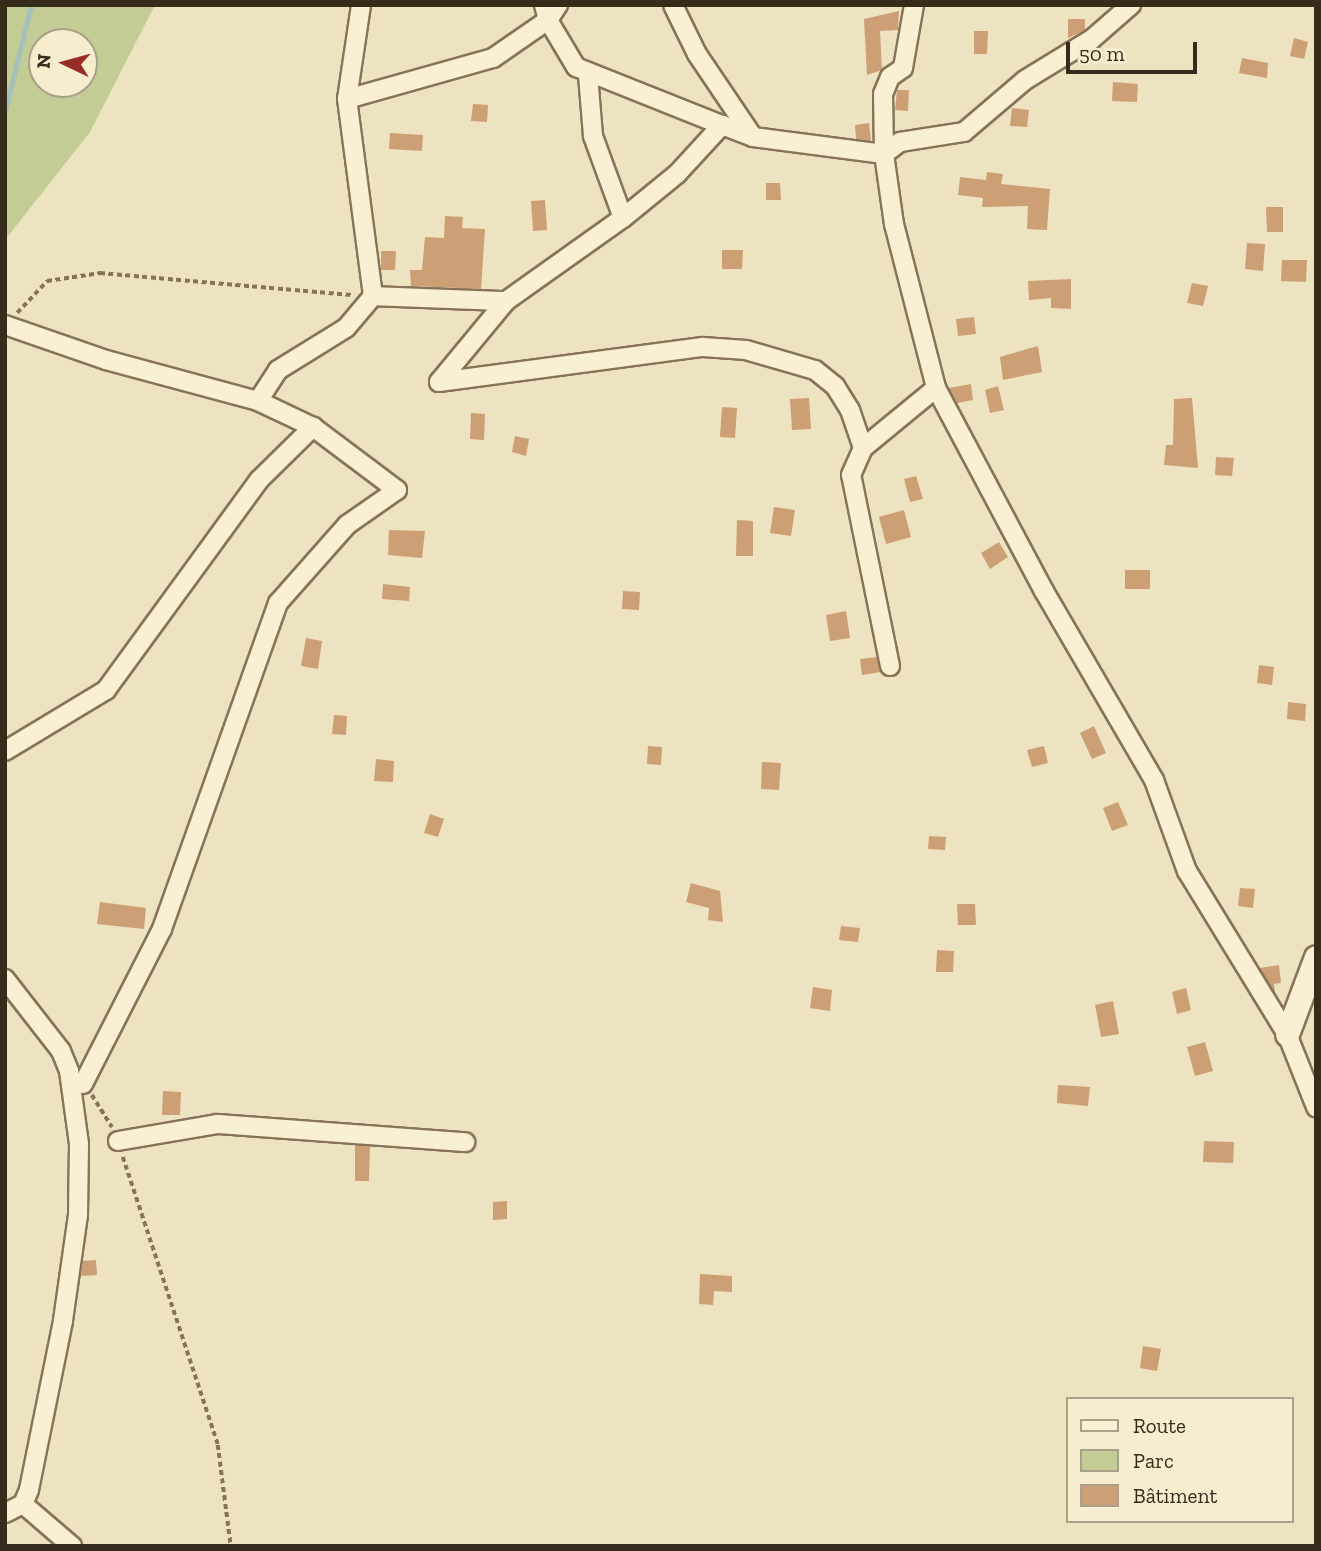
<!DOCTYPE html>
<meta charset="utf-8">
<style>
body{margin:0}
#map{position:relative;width:1321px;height:1551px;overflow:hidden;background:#eee3c0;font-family:"Zilla Slab",serif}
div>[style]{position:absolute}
.green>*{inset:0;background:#c2cc94}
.stream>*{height:5px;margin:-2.5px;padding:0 2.5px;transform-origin:2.5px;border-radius:2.5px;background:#a3c0b9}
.building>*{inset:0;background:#cd9f75}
.path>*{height:3.5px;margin-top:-1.75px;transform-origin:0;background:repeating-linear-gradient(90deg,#877458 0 5px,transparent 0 8.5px)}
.roads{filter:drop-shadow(2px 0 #877458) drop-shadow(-2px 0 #877458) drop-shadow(0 2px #877458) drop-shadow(0 -2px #877458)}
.minor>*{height:18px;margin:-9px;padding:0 9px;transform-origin:9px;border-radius:9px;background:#f9f0d3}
.tertiary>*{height:23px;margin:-11.5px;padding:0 11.5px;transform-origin:11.5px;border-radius:11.5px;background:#f9f0d3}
span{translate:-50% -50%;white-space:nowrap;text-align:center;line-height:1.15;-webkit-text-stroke:7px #f6edcf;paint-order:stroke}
.frame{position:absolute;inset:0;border:7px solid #372b1c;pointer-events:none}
.legend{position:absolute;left:1066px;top:1397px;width:228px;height:126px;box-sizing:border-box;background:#f6edcf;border:2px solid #aa9f87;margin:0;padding:9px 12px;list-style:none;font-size:21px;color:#372b1c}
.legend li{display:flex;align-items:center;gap:14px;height:35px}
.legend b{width:35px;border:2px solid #aa9f87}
.north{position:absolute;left:28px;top:28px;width:70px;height:70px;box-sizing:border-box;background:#f6edcf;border:2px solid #aa9f87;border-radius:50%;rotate:275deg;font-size:19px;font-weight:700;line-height:28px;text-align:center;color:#372b1c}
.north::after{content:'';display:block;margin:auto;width:24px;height:32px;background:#972d27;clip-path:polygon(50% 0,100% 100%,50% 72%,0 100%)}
.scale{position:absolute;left:1066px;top:42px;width:131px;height:32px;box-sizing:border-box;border:4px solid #372b1c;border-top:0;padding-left:9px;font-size:21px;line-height:24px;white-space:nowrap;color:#372b1c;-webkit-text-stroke:5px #f6edcf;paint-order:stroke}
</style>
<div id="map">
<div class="green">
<div style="clip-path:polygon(evenodd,5px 5px,155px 5px,90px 132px,5px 240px,5px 5px,42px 42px,84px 42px,84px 84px,42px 84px,42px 42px)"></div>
</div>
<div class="stream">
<div style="left:5px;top:111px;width:109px;rotate:-76.2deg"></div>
</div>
<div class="building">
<div style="clip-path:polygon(899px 11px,898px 30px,880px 31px,882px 70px,867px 75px,864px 19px)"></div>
<div style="clip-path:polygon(1068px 19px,1085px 19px,1085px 30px,1068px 38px)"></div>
<div style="clip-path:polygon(974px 31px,988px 31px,987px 54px,974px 54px)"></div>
<div style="clip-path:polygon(1294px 38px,1308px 42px,1304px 59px,1290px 56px)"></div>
<div style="clip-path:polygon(1242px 58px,1268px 63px,1267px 78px,1239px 73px)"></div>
<div style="clip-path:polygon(1113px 82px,1138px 84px,1137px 102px,1112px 101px)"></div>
<div style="clip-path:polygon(897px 90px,909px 90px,908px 111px,895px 110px)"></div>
<div style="clip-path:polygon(473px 104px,488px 105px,487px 122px,471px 121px)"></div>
<div style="clip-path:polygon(1012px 108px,1029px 110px,1027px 127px,1010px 126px)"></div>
<div style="clip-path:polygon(869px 123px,871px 141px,856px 139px,855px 125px)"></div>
<div style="clip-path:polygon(390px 133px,423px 135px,422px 151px,389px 149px)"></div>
<div style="clip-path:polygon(987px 172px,1003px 174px,1001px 184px,1050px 189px,1047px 230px,1027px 229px,1028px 206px,982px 207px,983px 198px,958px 195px,960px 177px,986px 180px)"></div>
<div style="clip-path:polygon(766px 183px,780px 183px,781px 200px,766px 200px)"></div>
<div style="clip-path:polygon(545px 200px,547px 230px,533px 231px,531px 201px)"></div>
<div style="clip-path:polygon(1266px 207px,1283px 207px,1283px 232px,1267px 232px)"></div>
<div style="clip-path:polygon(445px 216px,463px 217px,462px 228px,485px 229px,481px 289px,411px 286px,410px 270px,422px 270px,425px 237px,444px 238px)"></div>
<div style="clip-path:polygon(1247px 243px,1265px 244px,1263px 271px,1245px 269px)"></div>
<div style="clip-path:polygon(722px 250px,743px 250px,742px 269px,722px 269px)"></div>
<div style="clip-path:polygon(381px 251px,396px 251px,395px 270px,381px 270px)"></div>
<div style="clip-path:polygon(1282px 260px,1307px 260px,1306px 282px,1281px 281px)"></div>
<div style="clip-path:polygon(1071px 279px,1071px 309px,1051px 308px,1051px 298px,1029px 300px,1028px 281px)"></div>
<div style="clip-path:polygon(1192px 283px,1208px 286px,1203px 306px,1187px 303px)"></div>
<div style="clip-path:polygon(974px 317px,976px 334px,958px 336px,956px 319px)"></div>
<div style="clip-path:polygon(1038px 346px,1042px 372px,1003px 380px,1000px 357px)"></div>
<div style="clip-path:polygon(971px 384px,973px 400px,957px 403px,949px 388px)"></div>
<div style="clip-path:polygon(998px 386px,1004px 410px,990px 413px,985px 390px)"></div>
<div style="clip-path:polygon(809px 398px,811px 429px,792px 430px,790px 399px)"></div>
<div style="clip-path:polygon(1192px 398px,1198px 468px,1164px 465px,1166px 445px,1173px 445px,1174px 399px)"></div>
<div style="clip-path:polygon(722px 407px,737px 408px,735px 438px,720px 437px)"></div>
<div style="clip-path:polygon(471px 413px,485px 414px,484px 440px,470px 439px)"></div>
<div style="clip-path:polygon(515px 436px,529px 439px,526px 456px,512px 452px)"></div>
<div style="clip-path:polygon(1216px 457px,1234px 458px,1232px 476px,1215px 475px)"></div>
<div style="clip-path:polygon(916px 476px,923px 499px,910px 502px,904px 479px)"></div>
<div style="clip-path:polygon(774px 507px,795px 510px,791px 536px,770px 533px)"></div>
<div style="clip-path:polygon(904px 510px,911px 537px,886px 544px,879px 517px)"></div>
<div style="clip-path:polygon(737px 520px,753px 521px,753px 556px,736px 556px)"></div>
<div style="clip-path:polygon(389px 530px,425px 531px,422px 558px,388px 555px)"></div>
<div style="clip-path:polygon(999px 542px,1008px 557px,990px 569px,981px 553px)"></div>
<div style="clip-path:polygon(1125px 570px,1150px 570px,1150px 589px,1125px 589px)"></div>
<div style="clip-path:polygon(383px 584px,410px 587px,409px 601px,382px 599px)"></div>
<div style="clip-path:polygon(623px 591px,640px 592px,639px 610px,622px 609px)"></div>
<div style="clip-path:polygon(846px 611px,850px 638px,830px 641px,826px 615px)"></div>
<div style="clip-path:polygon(306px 638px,322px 641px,318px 669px,301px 666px)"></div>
<div style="clip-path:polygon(877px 657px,881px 672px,862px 675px,860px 659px)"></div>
<div style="clip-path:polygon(1259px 665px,1274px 667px,1272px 685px,1257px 683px)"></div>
<div style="clip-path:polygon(1288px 702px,1306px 704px,1305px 721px,1287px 719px)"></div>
<div style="clip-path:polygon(334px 715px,347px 716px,346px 735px,332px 734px)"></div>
<div style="clip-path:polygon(1094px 726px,1106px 753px,1092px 759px,1080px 733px)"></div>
<div style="clip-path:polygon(648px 746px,662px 747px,661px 765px,647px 764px)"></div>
<div style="clip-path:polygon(1044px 746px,1048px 763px,1032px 767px,1027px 750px)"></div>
<div style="clip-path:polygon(376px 759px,394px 761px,393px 782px,374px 781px)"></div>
<div style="clip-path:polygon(762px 762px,781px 763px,779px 790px,761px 789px)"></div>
<div style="clip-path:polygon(1118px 802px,1128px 825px,1112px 831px,1103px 808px)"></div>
<div style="clip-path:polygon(430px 814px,444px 819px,438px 837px,424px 833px)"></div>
<div style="clip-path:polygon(929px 836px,946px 837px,945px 850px,928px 849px)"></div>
<div style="clip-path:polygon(691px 883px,720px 891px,723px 922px,708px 920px,709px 908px,686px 902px)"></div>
<div style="clip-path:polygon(1240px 888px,1255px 889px,1253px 908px,1238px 906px)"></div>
<div style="clip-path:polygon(100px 902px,146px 908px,144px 929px,97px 924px)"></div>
<div style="clip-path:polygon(957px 904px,975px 904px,976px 925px,958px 925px)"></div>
<div style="clip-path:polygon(841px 926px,860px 928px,858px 942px,839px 940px)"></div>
<div style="clip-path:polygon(937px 950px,954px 951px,953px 972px,936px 972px)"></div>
<div style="clip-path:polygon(1279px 965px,1281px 983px,1274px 984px,1275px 993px,1260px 968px)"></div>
<div style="clip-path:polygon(813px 987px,832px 990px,830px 1011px,810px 1008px)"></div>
<div style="clip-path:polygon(1186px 988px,1191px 1010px,1177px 1014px,1172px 992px)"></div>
<div style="clip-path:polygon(1113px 1001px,1119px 1034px,1101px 1037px,1095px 1005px)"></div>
<div style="clip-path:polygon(1205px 1042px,1213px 1071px,1195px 1076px,1187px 1047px)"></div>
<div style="clip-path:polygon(1058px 1085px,1090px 1087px,1088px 1106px,1057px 1103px)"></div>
<div style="clip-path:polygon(163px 1091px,181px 1092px,180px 1115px,162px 1115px)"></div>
<div style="clip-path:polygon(1204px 1141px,1234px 1142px,1233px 1163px,1203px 1162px)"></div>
<div style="clip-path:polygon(355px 1145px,370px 1146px,369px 1181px,355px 1181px)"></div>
<div style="clip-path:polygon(507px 1201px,507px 1219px,493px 1220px,493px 1202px)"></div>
<div style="clip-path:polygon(96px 1260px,97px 1275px,81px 1276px,83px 1261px)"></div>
<div style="clip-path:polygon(700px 1274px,732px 1276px,732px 1292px,714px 1291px,713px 1305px,699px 1304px)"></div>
<div style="clip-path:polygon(1143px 1346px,1161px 1349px,1157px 1371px,1140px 1368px)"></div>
</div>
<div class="path">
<div style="left:17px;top:313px;width:44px;rotate:-46.8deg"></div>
<div style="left:47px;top:281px;width:54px;rotate:-8.6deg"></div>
<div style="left:100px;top:273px;width:255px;rotate:5deg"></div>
<div style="left:92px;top:1095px;width:38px;rotate:58deg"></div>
<div style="left:123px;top:1157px;width:303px;rotate:71.7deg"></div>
<div style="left:218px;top:1445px;width:102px;rotate:82.7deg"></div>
</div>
<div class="roads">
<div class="minor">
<div style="left:558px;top:5px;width:18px;rotate:124deg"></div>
<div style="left:548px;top:20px;width:55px;rotate:59.2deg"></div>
<div style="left:576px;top:67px;width:157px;rotate:21.7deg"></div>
<div style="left:673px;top:5px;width:55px;rotate:63.9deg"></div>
<div style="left:697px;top:54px;width:100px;rotate:56deg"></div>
<div style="left:914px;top:5px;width:64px;rotate:99.9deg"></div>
<div style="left:903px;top:68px;width:16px;rotate:145deg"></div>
<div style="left:890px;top:77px;width:18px;rotate:112deg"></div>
<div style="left:883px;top:94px;width:60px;rotate:89deg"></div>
<div style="left:884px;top:154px;width:71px;rotate:81.9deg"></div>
<div style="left:894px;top:224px;width:169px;rotate:75.6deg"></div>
<div style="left:936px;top:388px;width:230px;rotate:62deg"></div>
<div style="left:1044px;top:591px;width:219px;rotate:59.8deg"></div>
<div style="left:1154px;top:780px;width:97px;rotate:70.1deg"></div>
<div style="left:1187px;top:871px;width:191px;rotate:58.5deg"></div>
<div style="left:1287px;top:1034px;width:79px;rotate:68.3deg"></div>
<div style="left:588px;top:75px;width:61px;rotate:85.3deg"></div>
<div style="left:593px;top:136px;width:87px;rotate:69.9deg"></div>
<div style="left:347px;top:99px;width:152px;rotate:-15.7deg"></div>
<div style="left:493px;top:58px;width:67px;rotate:-34.6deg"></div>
<div style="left:548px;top:20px;width:16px;rotate:-105deg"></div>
<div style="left:373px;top:296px;width:133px;rotate:2.2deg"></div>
<div style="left:506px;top:301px;width:143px;rotate:-35.4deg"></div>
<div style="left:623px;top:218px;width:70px;rotate:-39.2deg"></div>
<div style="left:677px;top:174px;width:67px;rotate:-47.4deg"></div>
<div style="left:722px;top:125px;width:33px;rotate:21deg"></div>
<div style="left:753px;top:137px;width:132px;rotate:7.4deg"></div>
<div style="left:884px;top:154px;width:20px;rotate:-37deg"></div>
<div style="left:900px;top:142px;width:65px;rotate:-8.9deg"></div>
<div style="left:964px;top:132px;width:80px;rotate:-40.4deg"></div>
<div style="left:1025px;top:80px;width:79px;rotate:-31.5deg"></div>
<div style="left:1092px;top:39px;width:52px;rotate:-41.1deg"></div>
<div style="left:5px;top:325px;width:107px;rotate:19.1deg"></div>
<div style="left:106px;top:360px;width:157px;rotate:15.1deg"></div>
<div style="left:258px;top:401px;width:61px;rotate:25.3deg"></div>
<div style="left:313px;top:427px;width:105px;rotate:36.9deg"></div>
<div style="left:397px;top:490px;width:61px;rotate:145deg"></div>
<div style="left:347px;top:525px;width:104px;rotate:131.5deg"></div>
<div style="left:278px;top:603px;width:346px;rotate:109.6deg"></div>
<div style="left:162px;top:929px;width:174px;rotate:117deg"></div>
<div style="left:439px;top:382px;width:266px;rotate:-7.6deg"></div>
<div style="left:703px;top:347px;width:43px;rotate:4deg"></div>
<div style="left:746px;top:350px;width:72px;rotate:16.2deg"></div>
<div style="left:815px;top:370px;width:26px;rotate:39deg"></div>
<div style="left:835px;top:386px;width:28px;rotate:58deg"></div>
<div style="left:850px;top:410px;width:40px;rotate:71.1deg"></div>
<div style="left:439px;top:382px;width:105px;rotate:-50.4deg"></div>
<div style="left:258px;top:401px;width:37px;rotate:-57deg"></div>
<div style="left:278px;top:370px;width:80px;rotate:-31.7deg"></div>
<div style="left:346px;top:328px;width:42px;rotate:-49.8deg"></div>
<div style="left:373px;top:296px;width:199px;rotate:-97.5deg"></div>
<div style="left:347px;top:99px;width:95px;rotate:-81.5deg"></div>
<div style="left:890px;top:666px;width:195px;rotate:-101.5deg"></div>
<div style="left:851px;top:475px;width:30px;rotate:-66deg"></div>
<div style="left:863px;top:448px;width:94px;rotate:-39.4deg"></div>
<div style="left:5px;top:751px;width:118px;rotate:-31.1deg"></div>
<div style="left:106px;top:690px;width:260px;rotate:-53.9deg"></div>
<div style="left:259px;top:480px;width:76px;rotate:-44.5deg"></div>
<div style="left:5px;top:979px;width:91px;rotate:52.1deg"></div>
<div style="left:61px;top:1051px;width:22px;rotate:68deg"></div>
<div style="left:69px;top:1071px;width:74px;rotate:82.2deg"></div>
<div style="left:79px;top:1144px;width:71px;rotate:90.8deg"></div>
<div style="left:78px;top:1215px;width:107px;rotate:98.1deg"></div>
<div style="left:63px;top:1321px;width:172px;rotate:101.4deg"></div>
<div style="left:29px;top:1490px;width:15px;rotate:113deg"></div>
<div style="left:23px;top:1504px;width:20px;rotate:153deg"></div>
<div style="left:118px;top:1141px;width:100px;rotate:-9.7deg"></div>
<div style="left:217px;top:1124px;width:249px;rotate:4.2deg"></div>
<div style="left:23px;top:1504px;width:65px;rotate:40.6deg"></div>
</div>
<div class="tertiary">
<div style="left:1287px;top:1034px;width:82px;rotate:-69.4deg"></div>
</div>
</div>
<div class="frame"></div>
<ul class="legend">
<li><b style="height:9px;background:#f9f0d3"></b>Route</li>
<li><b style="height:19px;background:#c2cc94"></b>Parc</li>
<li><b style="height:19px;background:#cd9f75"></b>Bâtiment</li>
</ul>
<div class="north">N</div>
<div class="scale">50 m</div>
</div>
